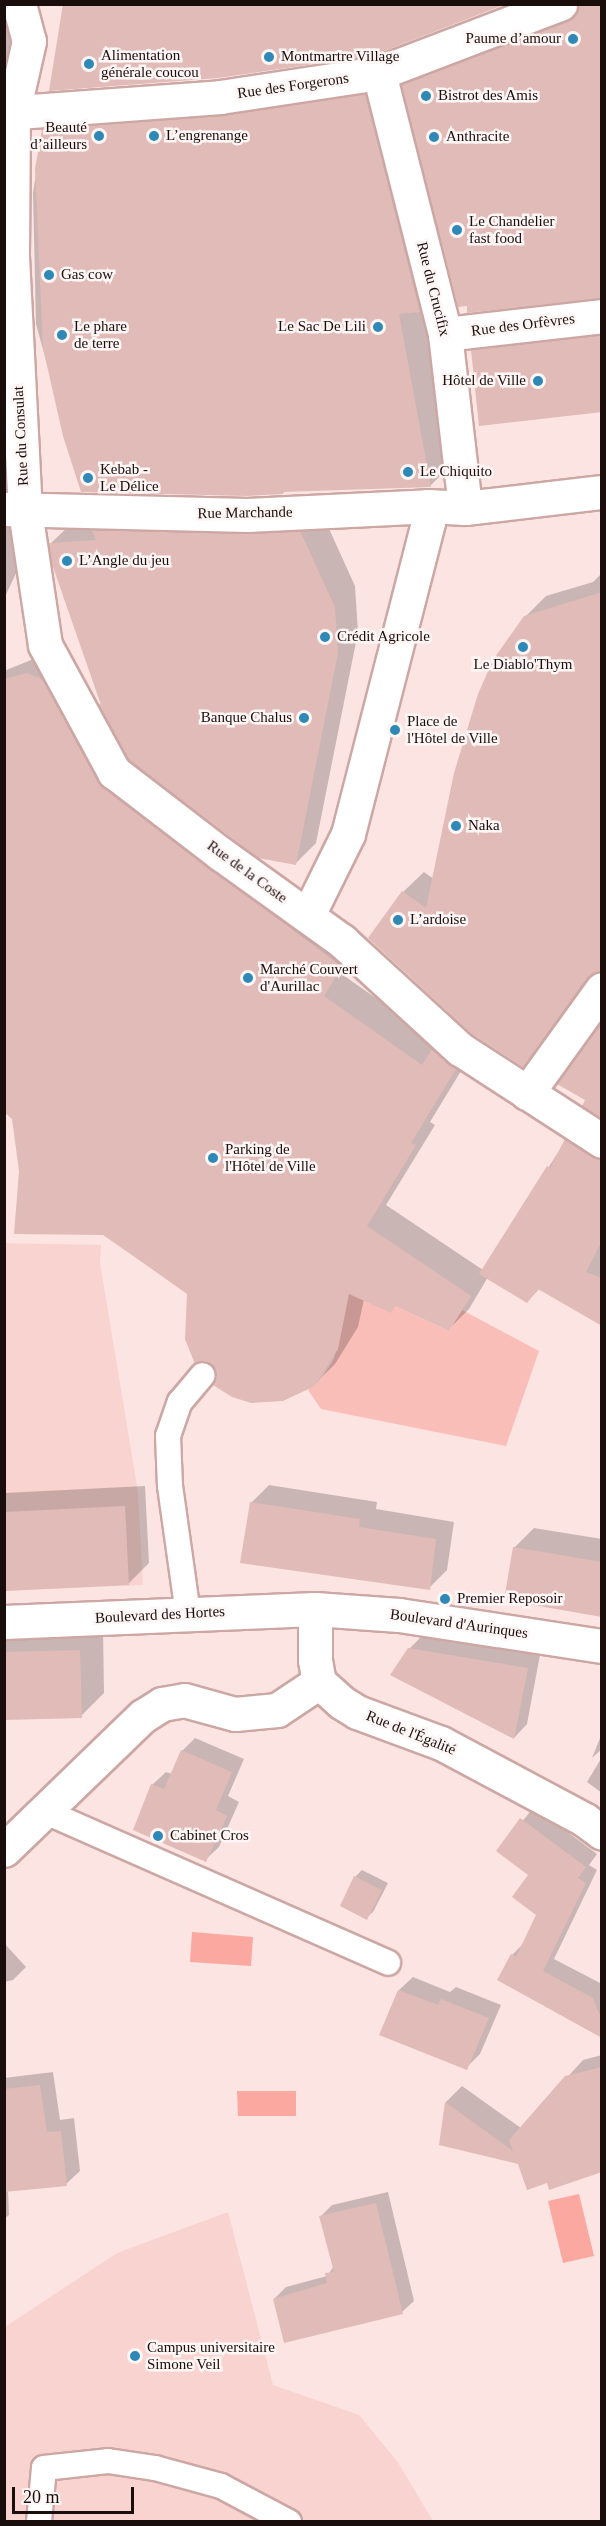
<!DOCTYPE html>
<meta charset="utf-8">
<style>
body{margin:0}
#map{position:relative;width:606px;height:2526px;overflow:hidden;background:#fce4e2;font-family:"Times New Roman",serif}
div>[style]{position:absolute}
.built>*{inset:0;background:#f9d3cf}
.green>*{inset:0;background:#fabeb9}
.water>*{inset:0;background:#fba8a1}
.shadow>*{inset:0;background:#0003}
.building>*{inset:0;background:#e0bbb7}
.roads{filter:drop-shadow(2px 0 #cca7a3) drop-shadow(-2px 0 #cca7a3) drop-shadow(0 2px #cca7a3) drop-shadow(0 -2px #cca7a3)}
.lane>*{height:24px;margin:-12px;padding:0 12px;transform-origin:12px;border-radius:12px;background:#fff}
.street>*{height:33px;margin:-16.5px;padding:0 16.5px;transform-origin:16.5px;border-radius:16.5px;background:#fff}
.secondary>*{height:33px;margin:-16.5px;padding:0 16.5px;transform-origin:16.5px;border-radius:16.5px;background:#fff}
.dots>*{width:16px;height:16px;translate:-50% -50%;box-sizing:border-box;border:3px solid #fef5f5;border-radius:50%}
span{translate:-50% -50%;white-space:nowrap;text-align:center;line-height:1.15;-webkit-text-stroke:5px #fef5f5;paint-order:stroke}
.poi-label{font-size:15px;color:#1a0e0d}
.right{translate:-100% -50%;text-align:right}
.left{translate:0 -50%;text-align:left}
.street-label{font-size:15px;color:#1a0e0d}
.frame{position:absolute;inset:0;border:6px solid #1a0e0d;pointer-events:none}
.scale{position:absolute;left:12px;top:2487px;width:122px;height:27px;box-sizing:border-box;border:3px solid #1a0e0d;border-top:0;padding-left:8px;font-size:18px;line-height:21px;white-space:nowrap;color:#1a0e0d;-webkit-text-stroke:4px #fef5f5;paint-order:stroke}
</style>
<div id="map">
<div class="built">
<div style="clip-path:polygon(4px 1243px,101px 1245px,100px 1263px,138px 1492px,143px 1585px,5px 1591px)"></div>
<div style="clip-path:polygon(228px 2212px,273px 2385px,359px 2415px,397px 2461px,433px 2521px,5px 2522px,5px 2327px,117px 2253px)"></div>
</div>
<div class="green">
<div style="clip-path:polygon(336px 1270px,395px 1306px,449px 1331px,462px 1310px,539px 1351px,506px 1446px,321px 1409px,308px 1390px,323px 1376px,334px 1359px,342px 1322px)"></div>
</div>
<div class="water">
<div style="clip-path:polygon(192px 1932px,253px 1937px,251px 1966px,190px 1962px)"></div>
<div style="clip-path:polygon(237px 2091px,296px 2091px,296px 2116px,238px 2116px)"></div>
<div style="clip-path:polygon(579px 2194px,594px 2256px,563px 2263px,548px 2201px)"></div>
</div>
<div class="shadow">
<div style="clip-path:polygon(4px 4px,23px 4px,12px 454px,4px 462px)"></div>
<div style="clip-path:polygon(580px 5px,602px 296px,403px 85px,423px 64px)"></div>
<div style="clip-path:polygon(385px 75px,422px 308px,450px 466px,430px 486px,286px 490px,283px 493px,247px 495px,82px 491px,36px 324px,33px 193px,43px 130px,64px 109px)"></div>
<div style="clip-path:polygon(602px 318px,602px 410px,473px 350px,493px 330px)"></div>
<div style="clip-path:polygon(321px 511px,355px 586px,358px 632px,316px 843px,295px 864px,130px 759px,100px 704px,102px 703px,64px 598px,50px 544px,71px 524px)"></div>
<div style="clip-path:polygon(4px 522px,33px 537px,4px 599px)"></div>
<div style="clip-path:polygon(602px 573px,602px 971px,596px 970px,543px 1045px,522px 1065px,403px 892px,424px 872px,434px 879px,525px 617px,546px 596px,593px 582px)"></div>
<div style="clip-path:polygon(48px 653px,122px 766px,362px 946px,343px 975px,440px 1043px,475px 1048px,430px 1122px,435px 1125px,386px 1205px,483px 1270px,566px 1140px,587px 1120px,602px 1128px,602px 1321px,540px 1288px,527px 1302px,488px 1277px,469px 1309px,448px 1330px,396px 1305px,390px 1311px,364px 1299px,358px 1327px,335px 1364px,314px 1385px,219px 1377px,189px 1294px,21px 1171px,4px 983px,4px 671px)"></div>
<div style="clip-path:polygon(269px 1485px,377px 1502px,376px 1509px,454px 1522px,447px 1570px,429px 1588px,251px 1503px)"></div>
<div style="clip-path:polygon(145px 1486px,149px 1563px,128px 1584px,4px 1589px,4px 1493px)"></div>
<div style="clip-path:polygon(534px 1528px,602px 1539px,602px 1615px,514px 1548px)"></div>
<div style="clip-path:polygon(103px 1628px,104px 1693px,81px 1716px,4px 1719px,4px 1631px)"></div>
<div style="clip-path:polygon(423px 1635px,540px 1655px,527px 1724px,514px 1738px,409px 1649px)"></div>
<div style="clip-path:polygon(602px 1733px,602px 1749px,592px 1758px)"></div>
<div style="clip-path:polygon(195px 1738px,244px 1759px,228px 1796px,239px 1802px,219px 1847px,205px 1860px,152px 1785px,166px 1772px,172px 1774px,182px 1751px)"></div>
<div style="clip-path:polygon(602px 1757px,602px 1793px,587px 1782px)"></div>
<div style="clip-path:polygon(534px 1807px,597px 1854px,589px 1865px,597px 1870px,554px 1959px,602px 1984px,602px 2036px,512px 1955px,524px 1943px,537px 1915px,530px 1875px,498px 1851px)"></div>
<div style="clip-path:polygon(362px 1870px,388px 1883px,373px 1912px,366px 1918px,355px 1877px)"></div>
<div style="clip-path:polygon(4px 1943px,26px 1967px,13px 1980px,4px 1982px)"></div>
<div style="clip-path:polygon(413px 1977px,450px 1992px,456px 1987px,501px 2005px,480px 2054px,466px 2068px,381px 2034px,399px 1990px)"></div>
<div style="clip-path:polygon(602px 2055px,602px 2163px,548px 2181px,519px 2163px,440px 2144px,446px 2102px,462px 2086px,521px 2128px,583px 2060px)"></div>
<div style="clip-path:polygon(53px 2072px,60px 2120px,74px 2118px,80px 2171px,66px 2184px,8px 2190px,9px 2215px,4px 2219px,4px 2078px)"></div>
<div style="clip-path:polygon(388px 2192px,414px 2301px,402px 2312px,274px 2299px,286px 2287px,327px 2276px,334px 2266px,320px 2217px,332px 2205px)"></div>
</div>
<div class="building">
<div style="clip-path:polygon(63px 4px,506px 4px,374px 55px,218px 78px,49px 91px)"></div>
<div style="clip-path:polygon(578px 4px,602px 4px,602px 298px,467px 313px,467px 306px,458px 307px,401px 85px,567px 22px,575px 15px)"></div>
<div style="clip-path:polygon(365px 94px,420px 312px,399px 314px,431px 487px,282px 492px,283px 494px,247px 496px,81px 492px,63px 436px,43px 348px,35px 169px,42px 129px,221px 116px)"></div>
<div style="clip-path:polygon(602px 335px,602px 412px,479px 426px,471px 350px)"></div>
<div style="clip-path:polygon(92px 530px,247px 534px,300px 531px,335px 607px,338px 653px,296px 865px,258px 858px,129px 760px,98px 704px,101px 705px,52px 564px,49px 543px,96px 540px)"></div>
<div style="clip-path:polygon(602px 592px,602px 971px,587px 978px,523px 1067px,472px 1034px,368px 938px,402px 891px,426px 908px,454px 773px,478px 694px,493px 660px,524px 616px)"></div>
<div style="clip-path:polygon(27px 673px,42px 679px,103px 787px,342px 967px,324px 996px,422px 1065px,432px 1049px,456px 1069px,411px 1143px,416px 1145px,367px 1226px,471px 1296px,449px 1331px,395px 1306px,391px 1313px,349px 1294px,338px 1349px,315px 1386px,283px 1401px,251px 1403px,232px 1397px,213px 1385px,217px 1377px,212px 1364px,205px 1361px,195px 1364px,185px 1339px,187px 1294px,149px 1267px,103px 1235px,14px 1234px,19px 1171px,12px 1119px,4px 1112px,4px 679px)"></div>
<div style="clip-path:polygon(602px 1022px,602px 1118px,582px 1106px,585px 1100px,557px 1084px)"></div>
<div style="clip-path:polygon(565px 1139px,592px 1157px,602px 1160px,602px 1241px,586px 1272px,602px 1278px,602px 1326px,538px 1289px,527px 1303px,479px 1274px,547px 1166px,550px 1168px)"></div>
<div style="clip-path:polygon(250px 1502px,360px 1519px,359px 1527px,436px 1539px,430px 1590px,240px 1563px)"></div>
<div style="clip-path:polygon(125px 1506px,129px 1585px,4px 1591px,4px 1512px)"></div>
<div style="clip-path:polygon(513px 1547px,602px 1562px,602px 1617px,504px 1600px)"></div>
<div style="clip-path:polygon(408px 1648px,528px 1668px,514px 1739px,390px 1675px)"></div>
<div style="clip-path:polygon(80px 1650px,82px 1718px,4px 1720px,4px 1652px)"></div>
<div style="clip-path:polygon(181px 1750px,232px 1772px,216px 1810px,227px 1816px,206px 1862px,133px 1830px,151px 1784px,164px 1789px)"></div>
<div style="clip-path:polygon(520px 1818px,586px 1867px,578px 1878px,586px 1883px,543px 1971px,593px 1998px,602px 2021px,602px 2038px,497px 1980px,511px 1954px,516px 1957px,536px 1915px,512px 1897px,528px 1875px,496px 1851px)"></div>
<div style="clip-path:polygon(354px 1876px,382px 1890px,367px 1920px,340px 1906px)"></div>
<div style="clip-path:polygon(398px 1990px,438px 2005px,441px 1999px,489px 2018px,467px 2070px,379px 2035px)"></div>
<div style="clip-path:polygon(602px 2067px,602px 2172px,549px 2190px,547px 2183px,527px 2190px,518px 2164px,439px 2145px,445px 2102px,513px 2151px,509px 2140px,565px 2076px)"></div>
<div style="clip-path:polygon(40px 2085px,47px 2132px,61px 2131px,67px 2186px,4px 2192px,4px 2089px)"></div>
<div style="clip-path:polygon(376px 2203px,403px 2314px,284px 2343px,273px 2299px,327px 2283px,325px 2273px,334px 2272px,319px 2216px)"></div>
</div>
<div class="roads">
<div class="lane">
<div style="left:188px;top:1614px;width:129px;rotate:-98deg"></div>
<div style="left:170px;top:1486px;width:50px;rotate:-92.3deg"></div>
<div style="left:168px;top:1436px;width:36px;rotate:-71deg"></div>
<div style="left:180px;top:1402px;width:35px;rotate:-50deg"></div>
<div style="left:44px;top:1811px;width:376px;rotate:23.8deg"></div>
<div style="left:39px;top:2522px;width:54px;rotate:-84.7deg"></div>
<div style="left:44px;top:2468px;width:64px;rotate:-6.2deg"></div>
<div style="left:108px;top:2461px;width:48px;rotate:8.5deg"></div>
<div style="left:155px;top:2468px;width:68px;rotate:15.3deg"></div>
<div style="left:221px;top:2486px;width:77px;rotate:27.9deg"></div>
</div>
<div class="street">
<div style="left:19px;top:4px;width:38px;rotate:75deg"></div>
<div style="left:29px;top:41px;width:73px;rotate:102.7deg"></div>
<div style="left:13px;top:112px;width:144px;rotate:90.4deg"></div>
<div style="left:12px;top:256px;width:255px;rotate:87.1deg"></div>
<div style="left:25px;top:511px;width:135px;rotate:81.5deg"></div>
<div style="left:45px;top:645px;width:145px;rotate:61.5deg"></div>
<div style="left:114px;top:772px;width:135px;rotate:37.5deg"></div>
<div style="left:221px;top:854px;width:149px;rotate:35.7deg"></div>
<div style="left:342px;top:941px;width:160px;rotate:42.5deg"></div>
<div style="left:460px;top:1049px;width:169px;rotate:32.9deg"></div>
<div style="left:379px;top:73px;width:269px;rotate:75.8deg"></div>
<div style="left:445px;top:334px;width:175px;rotate:83.4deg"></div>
<div style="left:4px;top:113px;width:217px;rotate:-4.2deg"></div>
<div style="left:220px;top:97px;width:161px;rotate:-8.6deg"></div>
<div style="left:379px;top:73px;width:194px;rotate:-20.9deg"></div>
<div style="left:445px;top:334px;width:158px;rotate:-6.5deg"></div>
<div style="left:4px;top:509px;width:243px;rotate:1.4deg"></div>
<div style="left:247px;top:515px;width:181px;rotate:-2.8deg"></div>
<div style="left:428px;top:506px;width:37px;rotate:3deg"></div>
<div style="left:465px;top:508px;width:138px;rotate:-6.7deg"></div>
<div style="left:308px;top:915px;width:90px;rotate:-63.7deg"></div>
<div style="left:348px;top:834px;width:322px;rotate:-75.6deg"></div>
<div style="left:428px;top:522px;width:16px;rotate:-90deg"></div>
<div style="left:527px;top:1093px;width:128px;rotate:-54.2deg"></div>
<div style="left:4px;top:1850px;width:193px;rotate:-44deg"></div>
<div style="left:143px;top:1716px;width:22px;rotate:-32deg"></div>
<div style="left:162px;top:1704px;width:22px;rotate:-10deg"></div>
<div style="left:184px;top:1700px;width:53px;rotate:15.4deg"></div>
<div style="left:235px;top:1714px;width:42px;rotate:-5.4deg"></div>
<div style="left:277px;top:1710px;width:50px;rotate:-33.7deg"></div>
</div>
<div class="secondary">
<div style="left:315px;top:1609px;width:51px;rotate:90deg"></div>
<div style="left:315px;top:1660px;width:22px;rotate:80deg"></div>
<div style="left:319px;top:1682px;width:30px;rotate:42deg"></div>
<div style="left:341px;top:1702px;width:19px;rotate:32deg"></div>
<div style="left:357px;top:1712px;width:90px;rotate:20.3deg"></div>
<div style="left:441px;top:1743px;width:163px;rotate:28.1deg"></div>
<div style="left:585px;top:1820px;width:21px;rotate:37deg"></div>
<div style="left:4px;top:1622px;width:311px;rotate:-2.4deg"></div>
<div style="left:315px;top:1609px;width:84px;rotate:4.1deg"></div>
<div style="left:399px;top:1615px;width:205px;rotate:8.7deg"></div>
</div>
</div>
<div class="dots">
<div style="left:573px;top:39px;background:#2e89b6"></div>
<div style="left:269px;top:57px;background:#2e89b6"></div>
<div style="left:89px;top:64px;background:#2e89b6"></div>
<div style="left:426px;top:96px;background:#2e89b6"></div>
<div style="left:99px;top:136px;background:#2e89b6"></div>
<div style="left:154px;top:136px;background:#2e89b6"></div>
<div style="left:434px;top:137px;background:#2e89b6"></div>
<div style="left:457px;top:230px;background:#2e89b6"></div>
<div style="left:49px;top:275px;background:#2e89b6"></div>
<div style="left:378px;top:327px;background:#2e89b6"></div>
<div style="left:62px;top:335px;background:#2e89b6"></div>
<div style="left:538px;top:381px;background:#2e89b6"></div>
<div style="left:408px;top:472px;background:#2e89b6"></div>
<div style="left:88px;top:478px;background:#2e89b6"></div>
<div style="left:67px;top:561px;background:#2e89b6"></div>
<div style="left:325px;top:637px;background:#2e89b6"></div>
<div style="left:523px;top:647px;background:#2e89b6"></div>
<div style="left:304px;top:718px;background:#2e89b6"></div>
<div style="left:395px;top:730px;background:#2e89b6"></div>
<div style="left:456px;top:826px;background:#2e89b6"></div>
<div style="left:398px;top:920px;background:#2e89b6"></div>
<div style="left:248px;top:978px;background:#2e89b6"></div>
<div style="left:213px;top:1158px;background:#2e89b6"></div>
<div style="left:445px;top:1599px;background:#2e89b6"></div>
<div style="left:158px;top:1836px;background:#2e89b6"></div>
<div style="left:135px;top:2356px;background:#2e89b6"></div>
</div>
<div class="poi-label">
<span class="right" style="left:561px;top:39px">Paume d’amour</span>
<span class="left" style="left:101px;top:64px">Alimentation<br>générale coucou</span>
<span class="left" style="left:281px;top:57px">Montmartre Village</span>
<span class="left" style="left:438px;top:96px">Bistrot des Amis</span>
<span class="right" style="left:87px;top:136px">Beauté<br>d’ailleurs</span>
<span class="left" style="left:166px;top:136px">L’engrenange</span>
<span class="left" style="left:446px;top:137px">Anthracite</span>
<span class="left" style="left:469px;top:230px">Le Chandelier<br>fast food</span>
<span class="left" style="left:61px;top:275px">Gas cow</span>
<span class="left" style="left:74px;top:335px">Le phare<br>de terre</span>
<span class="right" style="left:366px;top:327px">Le Sac De Lili</span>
<span class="right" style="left:526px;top:381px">Hôtel de Ville</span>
<span class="left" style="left:100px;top:478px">Kebab -<br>Le Délice</span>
<span class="left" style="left:420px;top:472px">Le Chiquito</span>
<span class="left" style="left:79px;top:561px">L’Angle du jeu</span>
<span class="left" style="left:337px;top:637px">Crédit Agricole</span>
<span style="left:523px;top:665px">Le Diablo'Thym</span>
<span class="right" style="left:292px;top:718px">Banque Chalus</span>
<span class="left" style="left:407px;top:730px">Place de<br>l'Hôtel de Ville</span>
<span class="left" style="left:468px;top:826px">Naka</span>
<span class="left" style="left:410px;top:920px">L’ardoise</span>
<span class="left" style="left:260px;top:978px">Marché Couvert<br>d'Aurillac</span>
<span class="left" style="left:225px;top:1158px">Parking de<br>l'Hôtel de Ville</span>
<span class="left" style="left:457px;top:1599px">Premier Reposoir</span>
<span class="left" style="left:170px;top:1836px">Cabinet Cros</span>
<span class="left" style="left:147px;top:2356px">Campus universitaire<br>Simone Veil</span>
</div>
<div class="street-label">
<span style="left:293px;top:86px;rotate:-8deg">Rue des Forgerons</span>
<span style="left:433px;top:289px;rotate:76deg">Rue du Crucifix</span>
<span style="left:523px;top:325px;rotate:-7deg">Rue des Orfèvres</span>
<span style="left:21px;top:436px;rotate:-93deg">Rue du Consulat</span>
<span style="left:245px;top:513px;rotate:-1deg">Rue Marchande</span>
<span style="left:247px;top:872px;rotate:36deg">Rue de la Coste</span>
<span style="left:160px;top:1615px;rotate:-3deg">Boulevard des Hortes</span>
<span style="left:459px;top:1624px;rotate:8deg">Boulevard d'Aurinques</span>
<span style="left:411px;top:1733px;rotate:22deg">Rue de l'Égalité</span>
</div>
<div class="frame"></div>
<div class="scale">20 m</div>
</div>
